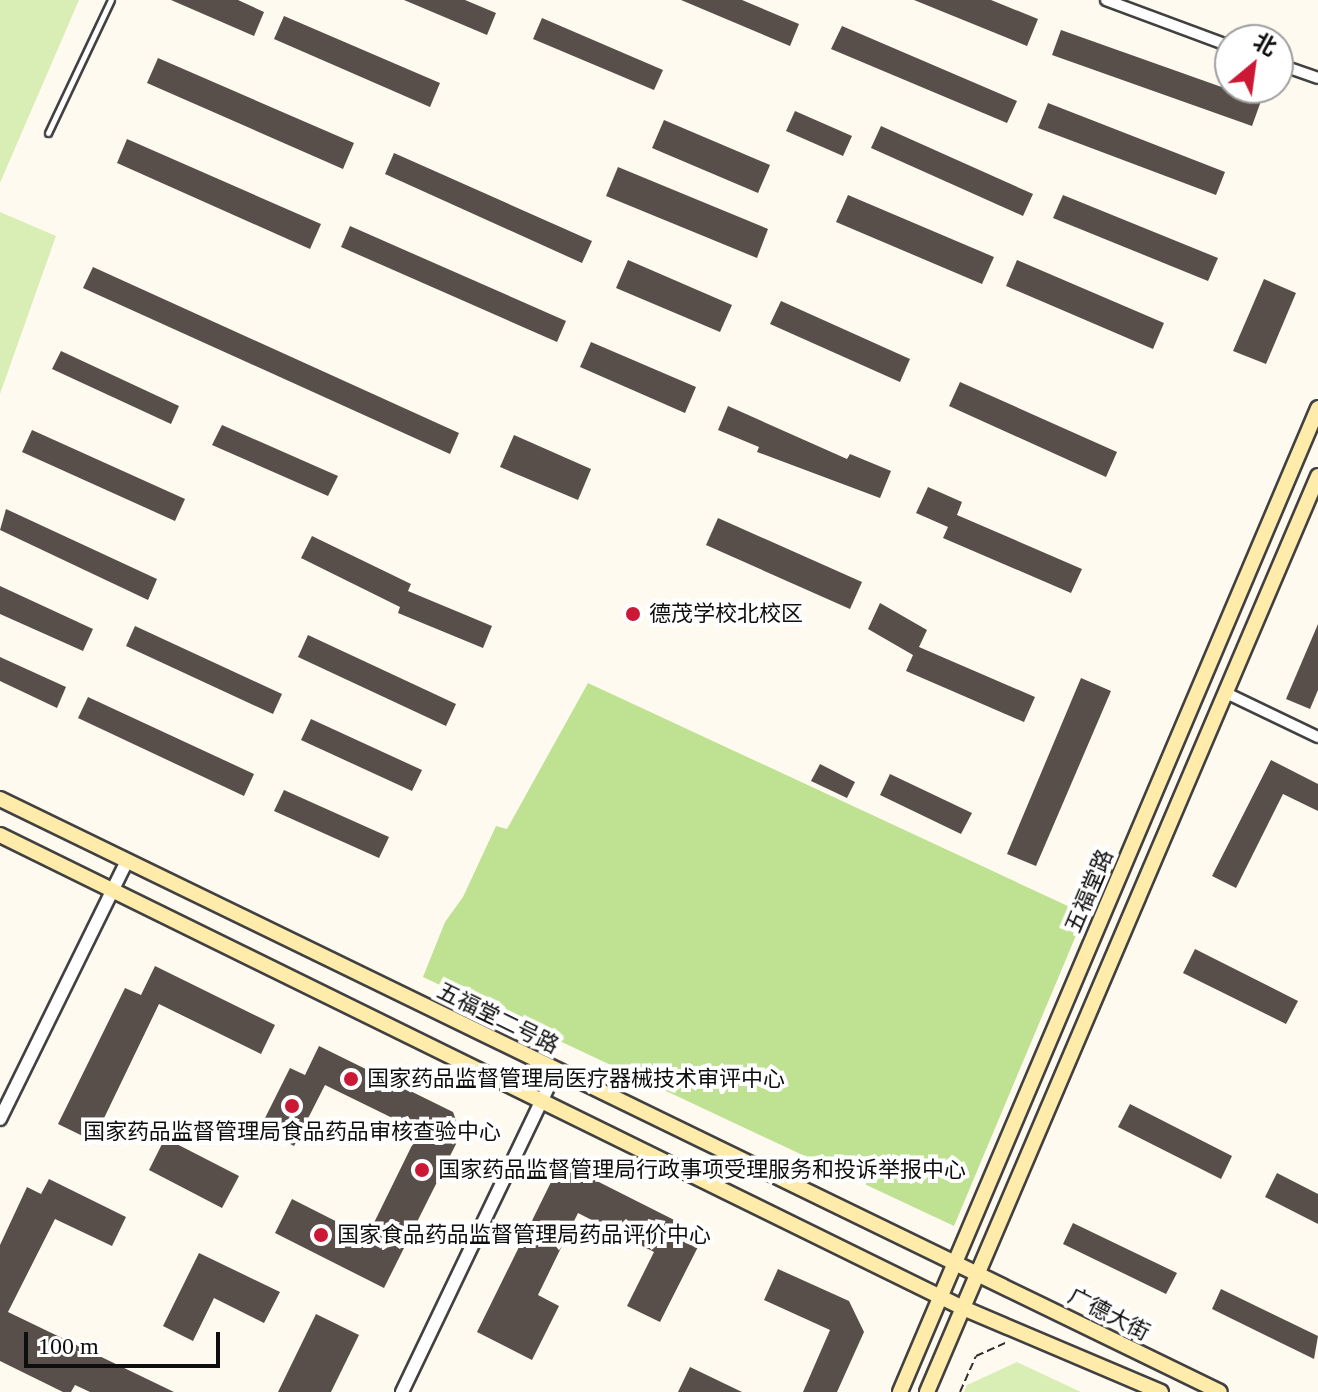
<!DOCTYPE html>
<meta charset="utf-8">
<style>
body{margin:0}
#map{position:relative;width:1318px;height:1392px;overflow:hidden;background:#fffaf0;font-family:"Times New Roman","Noto Sans SC",serif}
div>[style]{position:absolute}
.green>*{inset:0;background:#d9eeb5}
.forest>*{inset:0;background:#bee192}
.building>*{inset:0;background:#584e4a}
.path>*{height:2px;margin-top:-1px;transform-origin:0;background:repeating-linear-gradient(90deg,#303030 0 8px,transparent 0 12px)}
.roads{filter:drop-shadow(2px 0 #414141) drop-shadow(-2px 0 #414141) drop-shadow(0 2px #414141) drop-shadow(0 -2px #414141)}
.service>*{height:5px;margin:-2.5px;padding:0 2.5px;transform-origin:2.5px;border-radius:2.5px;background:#fff}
.minor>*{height:10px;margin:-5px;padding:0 5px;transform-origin:5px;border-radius:5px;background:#fff}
.tertiary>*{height:12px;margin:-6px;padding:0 6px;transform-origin:6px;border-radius:6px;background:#fff}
.secondary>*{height:14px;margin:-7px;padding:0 7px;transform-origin:7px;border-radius:7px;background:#ffecab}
.dots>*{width:22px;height:22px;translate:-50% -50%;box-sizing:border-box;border:4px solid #fff;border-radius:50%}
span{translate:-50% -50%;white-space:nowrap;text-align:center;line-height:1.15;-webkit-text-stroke:8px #fff;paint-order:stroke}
.poi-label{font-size:22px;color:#0e0e0e}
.left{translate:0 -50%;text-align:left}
.street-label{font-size:22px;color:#0e0e0e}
.north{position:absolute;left:1214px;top:24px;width:80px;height:80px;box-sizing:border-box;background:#fff;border:2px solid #9f9f9f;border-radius:50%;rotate:29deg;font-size:22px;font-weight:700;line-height:32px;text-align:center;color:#0e0e0e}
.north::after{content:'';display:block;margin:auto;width:28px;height:36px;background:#cd1835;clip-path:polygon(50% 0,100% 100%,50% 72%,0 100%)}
.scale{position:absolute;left:24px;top:1332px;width:196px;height:36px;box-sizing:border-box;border:4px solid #0e0e0e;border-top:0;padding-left:10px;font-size:24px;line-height:28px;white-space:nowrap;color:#0e0e0e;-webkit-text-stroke:6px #fff;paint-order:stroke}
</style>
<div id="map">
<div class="green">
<div style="clip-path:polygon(0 0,79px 0,0 183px)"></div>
<div style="clip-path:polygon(0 212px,56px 236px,0 394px)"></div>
<div style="clip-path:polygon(1017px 1362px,1081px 1392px,964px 1392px,967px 1385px)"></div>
</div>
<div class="forest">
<div style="clip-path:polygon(588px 683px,1085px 914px,954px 1226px,423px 977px,445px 922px,463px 897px,496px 826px,507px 829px)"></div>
</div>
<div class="building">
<div style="clip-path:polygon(171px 0,238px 0,264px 12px,254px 36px)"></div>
<div style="clip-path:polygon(404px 0,465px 0,496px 13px,487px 35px)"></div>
<div style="clip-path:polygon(681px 0,742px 0,799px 24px,790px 46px)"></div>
<div style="clip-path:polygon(914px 0,991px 0,1038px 19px,1027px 46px)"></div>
<div style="clip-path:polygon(284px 16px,440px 83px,430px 107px,274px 39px)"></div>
<div style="clip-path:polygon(542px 18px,663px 70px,654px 90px,533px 39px)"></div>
<div style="clip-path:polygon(842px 26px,1017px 101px,1007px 123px,831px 49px)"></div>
<div style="clip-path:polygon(1061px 30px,1261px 101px,1252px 126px,1052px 55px)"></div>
<div style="clip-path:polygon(158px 58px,354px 143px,343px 169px,147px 83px)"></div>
<div style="clip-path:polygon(1048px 103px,1225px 172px,1216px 195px,1038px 128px)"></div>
<div style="clip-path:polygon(795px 111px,852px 136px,843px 156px,786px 131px)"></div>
<div style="clip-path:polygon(664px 120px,770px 165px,758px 193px,652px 148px)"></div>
<div style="clip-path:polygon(881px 126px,1033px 194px,1023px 216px,871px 148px)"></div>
<div style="clip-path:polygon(127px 139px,321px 224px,310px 249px,117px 163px)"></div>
<div style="clip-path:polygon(394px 153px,592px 241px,582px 263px,385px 174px)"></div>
<div style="clip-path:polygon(618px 167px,768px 229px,757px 258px,606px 196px)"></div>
<div style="clip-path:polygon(848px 195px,994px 257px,982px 284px,836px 222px)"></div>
<div style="clip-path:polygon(1063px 195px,1218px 258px,1208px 281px,1053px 218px)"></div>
<div style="clip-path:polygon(350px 226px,566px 321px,557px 342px,341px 247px)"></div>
<div style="clip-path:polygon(628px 260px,732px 305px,720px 332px,616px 288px)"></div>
<div style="clip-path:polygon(1017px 260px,1164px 323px,1153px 349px,1006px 286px)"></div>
<div style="clip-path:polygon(93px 267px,459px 433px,450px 454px,83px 288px)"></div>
<div style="clip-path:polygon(1264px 279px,1296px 293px,1266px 364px,1233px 351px)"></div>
<div style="clip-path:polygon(781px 301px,910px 359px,900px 382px,770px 324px)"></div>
<div style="clip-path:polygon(591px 342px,696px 387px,685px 413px,580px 367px)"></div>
<div style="clip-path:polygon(61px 351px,179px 406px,171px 424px,52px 369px)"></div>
<div style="clip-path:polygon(960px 382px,1117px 452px,1106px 477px,949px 406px)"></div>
<div style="clip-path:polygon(728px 406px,847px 459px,850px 454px,891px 471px,880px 498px,757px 452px,759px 447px,718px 430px)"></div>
<div style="clip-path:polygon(222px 425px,338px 476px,328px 496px,212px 445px)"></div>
<div style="clip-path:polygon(32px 430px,185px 499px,175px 521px,22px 452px)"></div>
<div style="clip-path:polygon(514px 435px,591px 469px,578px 500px,500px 467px)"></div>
<div style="clip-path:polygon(928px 487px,962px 502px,957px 515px,1082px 569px,1071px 593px,943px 538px,948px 527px,916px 513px)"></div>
<div style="clip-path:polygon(6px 509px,157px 579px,148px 600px,0 530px)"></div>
<div style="clip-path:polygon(718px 518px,862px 582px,850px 609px,706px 545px)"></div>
<div style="clip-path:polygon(312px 536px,411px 584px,408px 591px,492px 626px,483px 648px,398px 613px,400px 607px,301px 558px)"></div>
<div style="clip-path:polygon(0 586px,93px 629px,83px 651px,0 614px)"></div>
<div style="clip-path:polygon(880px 603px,927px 630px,919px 647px,1035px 697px,1024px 722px,906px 671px,913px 655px,868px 629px)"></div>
<div style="clip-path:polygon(1318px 624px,1318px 690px,1310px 709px,1286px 699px)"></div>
<div style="clip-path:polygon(135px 626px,282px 694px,273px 714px,126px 646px)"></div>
<div style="clip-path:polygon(308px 635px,456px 704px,446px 726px,298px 657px)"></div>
<div style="clip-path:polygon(0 657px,66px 687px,57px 708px,0 681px)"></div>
<div style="clip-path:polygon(1081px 678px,1111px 691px,1036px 866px,1007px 854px)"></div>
<div style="clip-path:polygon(88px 697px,254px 774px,244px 796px,78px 718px)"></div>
<div style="clip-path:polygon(311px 719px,422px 770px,412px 791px,301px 740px)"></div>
<div style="clip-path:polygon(1271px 760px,1318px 784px,1318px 811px,1283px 794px,1236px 888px,1212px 876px)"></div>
<div style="clip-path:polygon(820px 764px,855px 782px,847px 798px,811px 781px)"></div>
<div style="clip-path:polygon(890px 774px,972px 813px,961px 834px,880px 795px)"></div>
<div style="clip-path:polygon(284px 790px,389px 837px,379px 858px,274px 811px)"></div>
<div style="clip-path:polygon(1195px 949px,1298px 1001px,1286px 1024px,1183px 973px)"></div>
<div style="clip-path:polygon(155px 966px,275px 1025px,261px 1054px,159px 1004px,93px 1141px,58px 1124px,125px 988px,141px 995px)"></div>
<div style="clip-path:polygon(319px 1046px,453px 1112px,461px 1134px,384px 1288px,275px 1233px,292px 1199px,367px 1237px,419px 1131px,325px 1085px,294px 1146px,260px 1128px,290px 1068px,305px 1075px)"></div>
<div style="clip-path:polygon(1130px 1104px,1232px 1156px,1221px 1179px,1118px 1127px)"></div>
<div style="clip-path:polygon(165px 1138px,239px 1176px,222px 1208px,149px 1170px)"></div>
<div style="clip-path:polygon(573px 1169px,704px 1235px,660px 1322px,627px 1306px,654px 1252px,578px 1213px,538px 1295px,559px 1306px,532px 1360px,477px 1332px,554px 1176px)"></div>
<div style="clip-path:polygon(1277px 1173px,1318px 1194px,1318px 1224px,1265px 1197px)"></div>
<div style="clip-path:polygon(49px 1179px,126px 1217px,112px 1246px,55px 1219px,8px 1312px,174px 1392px,90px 1392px,75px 1385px,71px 1392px,63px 1392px,0 1361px,0 1245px,27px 1187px,41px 1194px)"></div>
<div style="clip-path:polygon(1073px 1223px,1177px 1273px,1166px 1294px,1063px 1244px)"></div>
<div style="clip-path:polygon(199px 1253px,280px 1292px,264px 1323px,214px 1298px,193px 1341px,163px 1326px)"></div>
<div style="clip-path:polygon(778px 1269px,849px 1301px,864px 1332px,837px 1392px,803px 1392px,830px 1330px,764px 1300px)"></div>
<div style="clip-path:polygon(1221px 1289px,1318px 1336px,1314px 1359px,1212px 1309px)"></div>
<div style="clip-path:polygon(316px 1314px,359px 1335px,331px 1392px,278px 1392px)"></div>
<div style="clip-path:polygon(690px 1367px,742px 1392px,678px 1392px)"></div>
</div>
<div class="path">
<div style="left:960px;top:1392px;width:39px;rotate:-66deg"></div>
<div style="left:976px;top:1356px;width:34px;rotate:-24deg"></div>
</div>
<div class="roads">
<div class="service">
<div style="left:48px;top:133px;width:147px;rotate:-64.7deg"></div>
</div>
<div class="minor">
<div style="left:1106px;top:0;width:132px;rotate:20.4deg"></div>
<div style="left:1278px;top:64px;width:42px;rotate:19.3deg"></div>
<div style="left:1226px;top:693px;width:102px;rotate:25.6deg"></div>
</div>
<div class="tertiary">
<div style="left:0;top:1119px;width:288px;rotate:-63.8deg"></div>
<div style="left:402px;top:1392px;width:357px;rotate:-64.4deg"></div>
</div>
<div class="secondary">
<div style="left:0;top:799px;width:1356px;rotate:25.92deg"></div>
<div style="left:0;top:835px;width:1073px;rotate:26.16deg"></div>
<div style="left:963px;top:1308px;width:215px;rotate:23deg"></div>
<div style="left:900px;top:1392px;width:1069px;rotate:-66.98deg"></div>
<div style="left:927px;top:1392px;width:996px;rotate:-66.88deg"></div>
</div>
</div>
<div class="dots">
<div style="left:633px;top:614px;background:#cd1835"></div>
<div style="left:351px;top:1079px;background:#cd1835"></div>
<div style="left:292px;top:1106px;background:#cd1835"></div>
<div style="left:422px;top:1170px;background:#cd1835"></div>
<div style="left:321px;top:1235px;background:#cd1835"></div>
</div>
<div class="poi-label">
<span class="left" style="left:649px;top:614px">德茂学校北校区</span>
<span class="left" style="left:367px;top:1079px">国家药品监督管理局医疗器械技术审评中心</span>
<span style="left:292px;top:1132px">国家药品监督管理局食品药品审核查验中心</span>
<span class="left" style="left:438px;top:1170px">国家药品监督管理局行政事项受理服务和投诉举报中心</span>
<span class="left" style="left:337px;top:1235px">国家食品药品监督管理局药品评价中心</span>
</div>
<div class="street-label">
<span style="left:1089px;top:891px;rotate:-67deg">五福堂路</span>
<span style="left:498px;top:1018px;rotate:26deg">五福堂二号路</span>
<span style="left:1109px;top:1314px;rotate:27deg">广德大街</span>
</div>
<div class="north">北</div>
<div class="scale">100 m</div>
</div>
